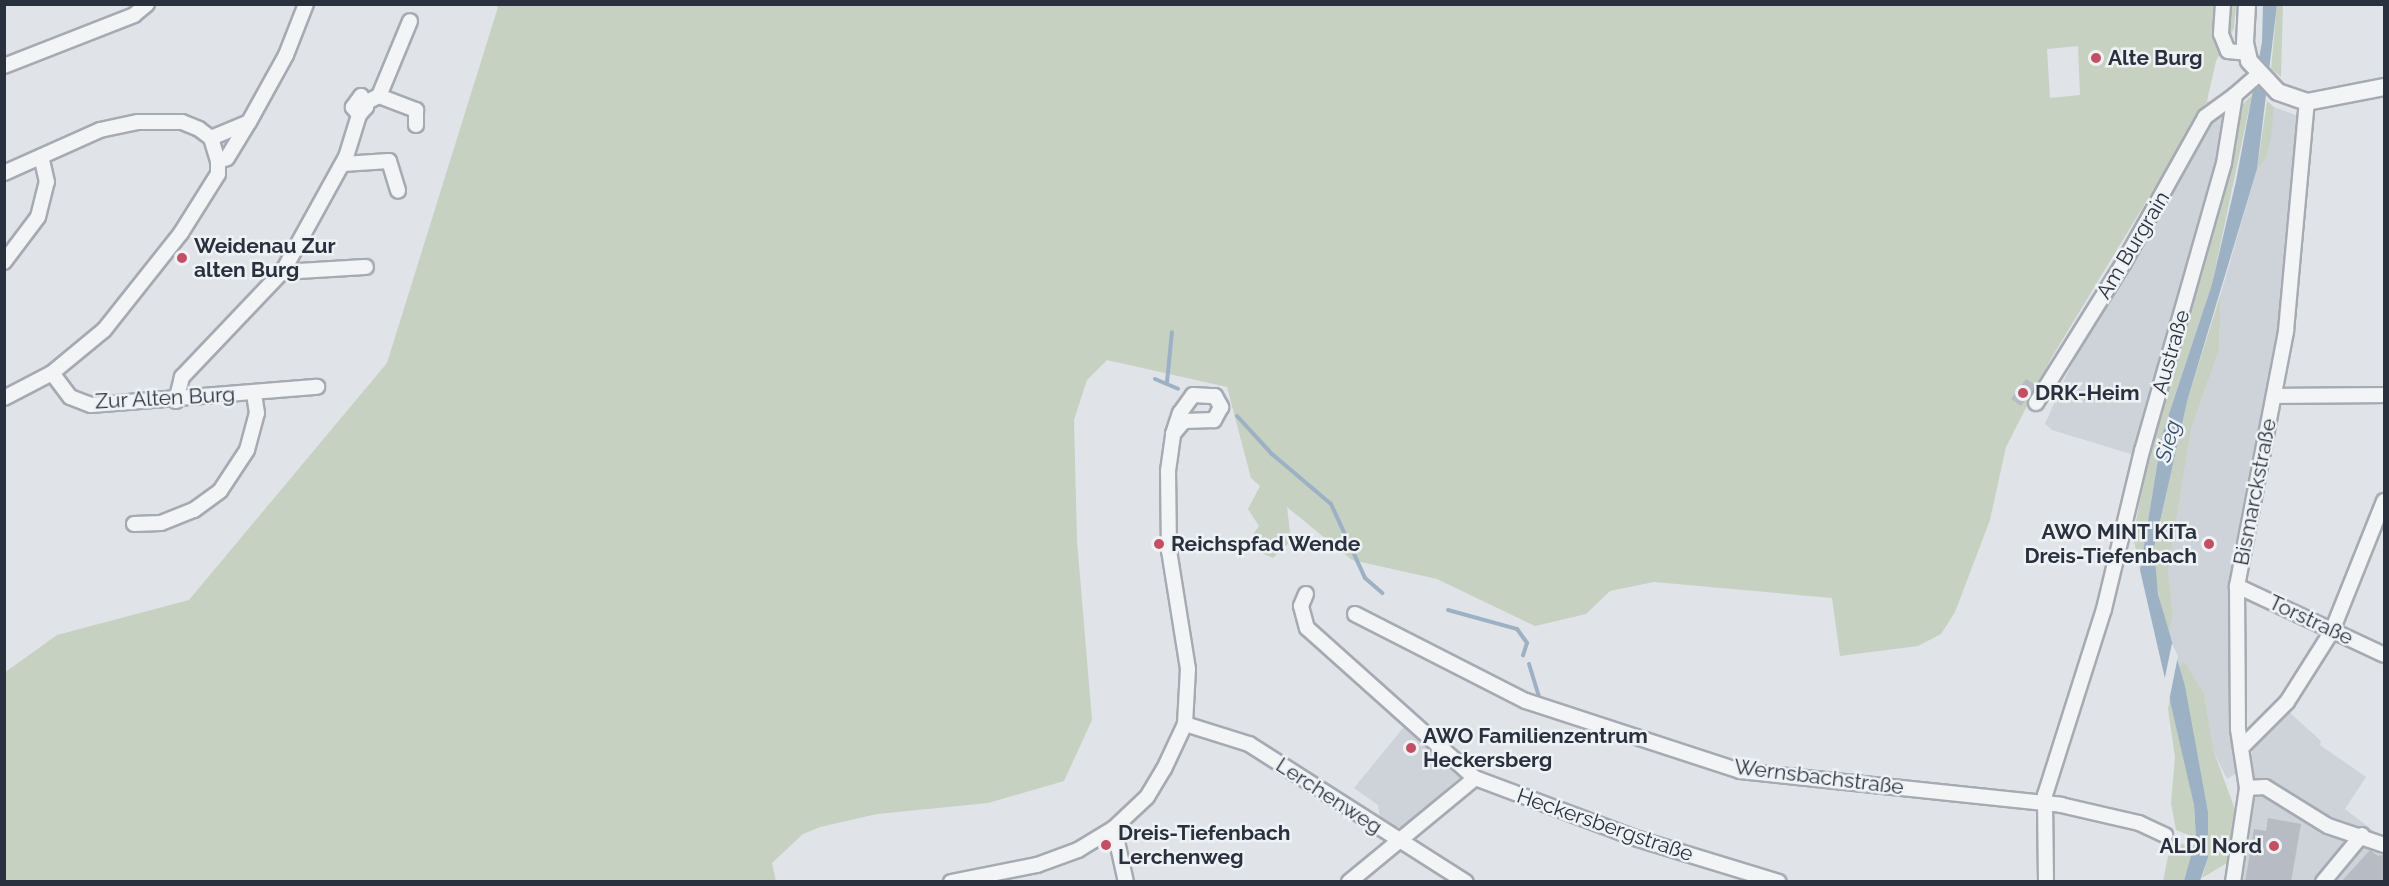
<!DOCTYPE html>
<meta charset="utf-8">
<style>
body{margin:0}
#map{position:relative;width:2389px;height:886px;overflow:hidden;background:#e0e3e8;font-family:Raleway,sans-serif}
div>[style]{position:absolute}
.built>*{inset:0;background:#ced2d9}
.green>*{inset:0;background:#c6d1c2}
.water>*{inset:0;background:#9db1c5}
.pier>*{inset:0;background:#e0e3e8}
.stream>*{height:4px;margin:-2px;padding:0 2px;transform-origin:2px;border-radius:2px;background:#9db1c5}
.building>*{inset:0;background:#b7bcc4}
.roads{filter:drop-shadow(2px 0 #a6aab2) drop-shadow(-2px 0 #a6aab2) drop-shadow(0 2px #a6aab2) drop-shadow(0 -2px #a6aab2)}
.minor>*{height:14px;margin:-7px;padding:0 7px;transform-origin:7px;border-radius:7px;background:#f2f4f6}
.tertiary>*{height:16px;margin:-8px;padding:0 8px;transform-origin:8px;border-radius:8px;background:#f2f4f6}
.dots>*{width:16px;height:16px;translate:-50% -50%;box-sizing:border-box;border:3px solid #eff2f5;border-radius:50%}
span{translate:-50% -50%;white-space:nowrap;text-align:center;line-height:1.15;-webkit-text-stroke:5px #eff2f5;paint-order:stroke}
.poi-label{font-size:21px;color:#2a313e;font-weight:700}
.left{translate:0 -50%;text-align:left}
.right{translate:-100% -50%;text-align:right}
.street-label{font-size:21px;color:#2a313e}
.water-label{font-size:22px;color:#37516f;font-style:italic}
.frame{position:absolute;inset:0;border:6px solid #2a313e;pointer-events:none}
</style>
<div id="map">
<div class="built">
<div style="clip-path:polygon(2207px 101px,2239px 108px,2134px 455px,2052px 430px,2045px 424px,2066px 376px)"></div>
<div style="clip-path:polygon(2274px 107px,2301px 117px,2274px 371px,2233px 617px,2240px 771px,2227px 779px,2214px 752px,2204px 693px,2184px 663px,2179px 666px,2168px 637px,2173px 613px,2168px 571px,2191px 430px,2219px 350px,2221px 293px,2257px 169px,2266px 158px)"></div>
<div style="clip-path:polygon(2288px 711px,2321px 741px,2320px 745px,2366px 777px,2345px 809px,2384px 839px,2384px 881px,2224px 882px,2253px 747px)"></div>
<div style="clip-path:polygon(1408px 722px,1462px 775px,1405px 827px,1393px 827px,1380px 818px,1378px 805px,1354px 788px)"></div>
</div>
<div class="green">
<div style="clip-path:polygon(evenodd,494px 5px,2236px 5px,2234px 28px,2216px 61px,2207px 101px,2052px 357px,2006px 447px,1990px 520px,1955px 612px,1941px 634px,1918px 646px,1840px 656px,1832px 598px,1654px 582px,1610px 591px,1586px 614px,1535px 626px,1437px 579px,1352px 560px,1287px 507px,1291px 541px,1273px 558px,1245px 546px,1259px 526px,1248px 509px,1260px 486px,1251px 478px,1227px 387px,1107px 360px,1087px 380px,1074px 420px,1077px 541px,1092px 720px,1064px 781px,988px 803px,877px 814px,820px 827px,803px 834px,772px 863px,776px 881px,5px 881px,4px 673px,57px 635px,189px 600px,387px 363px,498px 7px,494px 5px,2078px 46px,2080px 95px,2050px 98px,2047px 49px,2078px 46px)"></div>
<div style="clip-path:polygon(2277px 5px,2283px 5px,2281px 77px,2271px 69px)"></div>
<div style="clip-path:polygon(2252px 95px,2212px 284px,2162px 435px,2140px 570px,2133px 536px,2148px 461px,2239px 108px)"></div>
<div style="clip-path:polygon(2267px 101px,2274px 107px,2271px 138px,2266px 158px,2257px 169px)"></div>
<div style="clip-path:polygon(2221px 293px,2219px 350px,2191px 430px,2168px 571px,2173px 613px,2168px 637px,2153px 569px,2154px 548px,2188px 398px)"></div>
<div style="clip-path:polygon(2184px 662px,2204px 693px,2214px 752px,2237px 815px,2227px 863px,2202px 878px,2208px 858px,2208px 812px,2179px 666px)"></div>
<div style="clip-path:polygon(2171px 695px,2194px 805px,2196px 838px,2176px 830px,2171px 803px,2175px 757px,2168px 709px)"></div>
<div style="clip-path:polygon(2171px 841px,2195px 847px,2184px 881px,2163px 882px)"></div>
</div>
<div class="water">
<div style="clip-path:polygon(2263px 5px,2277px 5px,2257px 169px,2188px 398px,2154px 548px,2158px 594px,2185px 686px,2208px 812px,2208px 858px,2200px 881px,2184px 881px,2196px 838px,2194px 805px,2140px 570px,2162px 435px,2212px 284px,2236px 181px,2262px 42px)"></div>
</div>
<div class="pier">
<div style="clip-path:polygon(2172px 643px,2178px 656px,2169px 701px,2164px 682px)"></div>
</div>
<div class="stream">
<div style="left:1155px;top:379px;width:25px;rotate:23deg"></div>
<div style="left:1167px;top:382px;width:50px;rotate:-84.3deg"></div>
<div style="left:1237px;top:416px;width:52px;rotate:47.4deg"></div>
<div style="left:1272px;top:454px;width:77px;rotate:40.3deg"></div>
<div style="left:1331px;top:504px;width:81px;rotate:65.3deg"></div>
<div style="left:1365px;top:578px;width:23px;rotate:41deg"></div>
<div style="left:1448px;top:610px;width:72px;rotate:15.4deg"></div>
<div style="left:1517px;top:629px;width:17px;rotate:54deg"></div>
<div style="left:1527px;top:643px;width:13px;rotate:108deg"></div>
<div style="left:1529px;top:664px;width:34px;rotate:73deg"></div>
</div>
<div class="building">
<div style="clip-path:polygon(2026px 379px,2036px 386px,2021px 406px,2011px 399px)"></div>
<div style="clip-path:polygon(2268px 818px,2301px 824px,2291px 882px,2245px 882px,2254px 829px,2266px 831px)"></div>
<div style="clip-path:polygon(2370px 850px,2378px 856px,2385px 854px,2385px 882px,2341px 882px)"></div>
</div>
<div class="roads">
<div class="minor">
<div style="left:2223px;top:4px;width:30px;rotate:94deg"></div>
<div style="left:2221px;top:34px;width:18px;rotate:68deg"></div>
<div style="left:2228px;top:51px;width:18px;rotate:6deg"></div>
<div style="left:4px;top:66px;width:140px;rotate:-21.4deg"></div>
<div style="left:134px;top:15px;width:17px;rotate:-40deg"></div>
<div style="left:379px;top:96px;width:40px;rotate:21deg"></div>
<div style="left:416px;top:110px;width:15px;rotate:90deg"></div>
<div style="left:367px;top:102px;width:13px;rotate:-27deg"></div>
<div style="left:379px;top:96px;width:81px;rotate:-67.5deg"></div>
<div style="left:211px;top:138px;width:41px;rotate:-22.8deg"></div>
<div style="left:218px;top:161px;width:9px;rotate:-18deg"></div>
<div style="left:227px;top:158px;width:42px;rotate:-58.6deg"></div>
<div style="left:249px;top:122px;width:77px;rotate:-61.1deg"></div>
<div style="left:286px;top:55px;width:55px;rotate:-68.6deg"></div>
<div style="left:343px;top:164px;width:46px;rotate:-3.7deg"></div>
<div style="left:389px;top:161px;width:31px;rotate:73deg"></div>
<div style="left:4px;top:173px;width:105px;rotate:-24.1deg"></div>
<div style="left:100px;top:130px;width:39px;rotate:-12deg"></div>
<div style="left:138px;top:122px;width:44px"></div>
<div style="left:182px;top:122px;width:18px;rotate:22deg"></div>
<div style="left:199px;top:129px;width:15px;rotate:37deg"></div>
<div style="left:211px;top:138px;width:24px;rotate:73deg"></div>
<div style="left:218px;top:161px;width:13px;rotate:90deg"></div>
<div style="left:218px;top:174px;width:70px;rotate:122.1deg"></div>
<div style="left:181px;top:233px;width:124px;rotate:128.4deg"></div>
<div style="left:104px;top:330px;width:67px;rotate:140.4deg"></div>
<div style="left:52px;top:373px;width:54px;rotate:152.5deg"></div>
<div style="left:4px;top:262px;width:56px;rotate:-52.9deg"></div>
<div style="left:38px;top:217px;width:36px;rotate:-76deg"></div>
<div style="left:47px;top:182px;width:26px;rotate:-103deg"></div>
<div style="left:281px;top:272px;width:85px;rotate:-3.4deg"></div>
<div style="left:52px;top:373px;width:30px;rotate:53deg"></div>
<div style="left:70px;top:397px;width:22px;rotate:21deg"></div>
<div style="left:91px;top:405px;width:227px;rotate:-4.6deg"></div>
<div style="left:2274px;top:396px;width:110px;rotate:-0.5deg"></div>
<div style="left:176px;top:401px;width:25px;rotate:-76deg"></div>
<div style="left:182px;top:377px;width:146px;rotate:-46.4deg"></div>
<div style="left:283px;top:271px;width:130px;rotate:-61.1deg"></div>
<div style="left:346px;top:157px;width:44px;rotate:-72.8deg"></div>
<div style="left:359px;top:115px;width:11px;rotate:-49deg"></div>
<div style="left:366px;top:107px;width:12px;rotate:-114deg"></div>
<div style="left:361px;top:96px;width:14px;rotate:126deg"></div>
<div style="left:353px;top:107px;width:10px;rotate:53deg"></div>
<div style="left:2036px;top:403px;width:164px;rotate:-58deg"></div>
<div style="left:2123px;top:264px;width:168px;rotate:-60.8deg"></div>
<div style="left:2205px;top:117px;width:37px;rotate:-36deg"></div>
<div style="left:134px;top:524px;width:27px;rotate:-2deg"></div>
<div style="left:161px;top:523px;width:35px;rotate:-22deg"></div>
<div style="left:194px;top:510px;width:32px;rotate:-36deg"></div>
<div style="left:220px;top:491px;width:49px;rotate:-56.6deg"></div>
<div style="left:247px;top:450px;width:38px;rotate:-75deg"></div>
<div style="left:257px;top:413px;width:20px;rotate:-99deg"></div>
<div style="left:2237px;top:586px;width:162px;rotate:25.1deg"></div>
<div style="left:1306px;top:594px;width:13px;rotate:113deg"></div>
<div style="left:1301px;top:606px;width:23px;rotate:75deg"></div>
<div style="left:1307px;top:628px;width:225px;rotate:41.8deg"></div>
<div style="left:1475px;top:778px;width:174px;rotate:20.5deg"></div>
<div style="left:1638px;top:839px;width:147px;rotate:17deg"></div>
<div style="left:1355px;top:614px;width:192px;rotate:27deg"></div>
<div style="left:1526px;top:701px;width:225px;rotate:18.1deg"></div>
<div style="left:1740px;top:771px;width:323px;rotate:6deg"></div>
<div style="left:2061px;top:805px;width:80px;rotate:13deg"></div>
<div style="left:2139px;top:823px;width:29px;rotate:25deg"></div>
<div style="left:1185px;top:724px;width:67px;rotate:17.4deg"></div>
<div style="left:1249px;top:744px;width:257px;rotate:32.5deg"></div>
<div style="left:2241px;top:748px;width:65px;rotate:-45deg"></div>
<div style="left:2287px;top:702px;width:84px;rotate:-57.6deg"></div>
<div style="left:2332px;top:631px;width:140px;rotate:-68.2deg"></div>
<div style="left:2247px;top:788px;width:18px;rotate:-3deg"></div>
<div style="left:2265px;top:787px;width:74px;rotate:31.8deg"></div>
<div style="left:2328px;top:826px;width:59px;rotate:18.7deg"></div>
<div style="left:1114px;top:828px;width:55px;rotate:77.5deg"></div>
<div style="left:951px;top:882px;width:88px;rotate:-11.2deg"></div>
<div style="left:1037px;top:865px;width:44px;rotate:-20.1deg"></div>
<div style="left:1078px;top:850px;width:42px;rotate:-31.4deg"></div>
<div style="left:1114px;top:828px;width:45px;rotate:-43.2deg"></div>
<div style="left:1147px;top:797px;width:33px;rotate:-59deg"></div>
<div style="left:1164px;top:769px;width:50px;rotate:-65deg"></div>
<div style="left:1185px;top:724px;width:55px;rotate:-86.9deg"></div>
<div style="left:1188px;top:669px;width:120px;rotate:-99.1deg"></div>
<div style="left:1169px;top:551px;width:80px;rotate:-90.7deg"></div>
<div style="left:1168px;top:471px;width:37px;rotate:-82deg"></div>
<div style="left:1173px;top:434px;width:22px;rotate:-72deg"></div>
<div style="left:1180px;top:413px;width:22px;rotate:-54deg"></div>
<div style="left:1193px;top:395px;width:22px;rotate:3deg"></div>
<div style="left:1215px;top:396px;width:13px;rotate:61deg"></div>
<div style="left:1221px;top:407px;width:15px;rotate:118deg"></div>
<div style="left:1214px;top:420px;width:30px;rotate:178deg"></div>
<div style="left:1184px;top:421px;width:17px;rotate:130deg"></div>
<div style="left:1349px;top:882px;width:163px;rotate:-39.5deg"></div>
<div style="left:2046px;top:882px;width:87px;rotate:-90.7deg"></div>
<div style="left:2045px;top:795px;width:195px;rotate:-72.4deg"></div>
<div style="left:2104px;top:609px;width:163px;rotate:-76.5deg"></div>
<div style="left:2142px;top:451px;width:299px;rotate:-74.1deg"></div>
<div style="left:2224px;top:163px;width:69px;rotate:-80.8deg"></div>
<div style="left:2235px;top:95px;width:30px;rotate:-41deg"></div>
<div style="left:2233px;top:882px;width:95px;rotate:-81.5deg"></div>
<div style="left:2247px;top:788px;width:60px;rotate:-98.7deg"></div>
<div style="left:2238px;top:729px;width:143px;rotate:-90.4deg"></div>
<div style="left:2237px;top:586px;width:260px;rotate:-79.1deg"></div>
<div style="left:2286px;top:331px;width:230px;rotate:-84.8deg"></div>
<div style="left:2323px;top:882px;width:61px;rotate:-50.3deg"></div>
</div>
<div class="tertiary">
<div style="left:2247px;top:4px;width:39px;rotate:93deg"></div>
<div style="left:2245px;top:43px;width:18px;rotate:77deg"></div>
<div style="left:2249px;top:61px;width:42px;rotate:46.9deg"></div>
<div style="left:2278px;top:92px;width:31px;rotate:19deg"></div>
<div style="left:2307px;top:102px;width:78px;rotate:-11deg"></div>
</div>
</div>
<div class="dots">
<div style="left:2096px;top:58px;background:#c44e62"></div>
<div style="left:182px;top:258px;background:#c44e62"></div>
<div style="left:2023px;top:393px;background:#c44e62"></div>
<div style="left:1159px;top:544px;background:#c44e62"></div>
<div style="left:2209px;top:544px;background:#c44e62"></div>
<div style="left:1411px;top:748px;background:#c44e62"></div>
<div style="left:1106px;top:845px;background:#c44e62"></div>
<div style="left:2274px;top:846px;background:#c44e62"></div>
</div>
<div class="poi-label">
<span class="left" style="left:2108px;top:58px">Alte Burg</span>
<span class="left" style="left:194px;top:258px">Weidenau Zur<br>alten Burg</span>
<span class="left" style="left:2035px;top:393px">DRK-Heim</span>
<span class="right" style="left:2197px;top:544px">AWO MINT KiTa<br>Dreis-Tiefenbach</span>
<span class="left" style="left:1171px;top:544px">Reichspfad Wende</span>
<span class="left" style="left:1423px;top:748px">AWO Familienzentrum<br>Heckersberg</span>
<span class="left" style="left:1118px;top:845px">Dreis-Tiefenbach<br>Lerchenweg</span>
<span class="right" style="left:2262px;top:846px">ALDI Nord</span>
</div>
<div class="street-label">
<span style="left:2133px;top:245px;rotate:-59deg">Am Burgrain</span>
<span style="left:2171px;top:352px;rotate:-74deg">Austraße</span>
<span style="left:165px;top:398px;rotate:-3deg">Zur Alten Burg</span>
<span style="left:2255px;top:492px;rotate:-79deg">Bismarckstraße</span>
<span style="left:2311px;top:620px;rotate:25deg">Torstraße</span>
<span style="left:1819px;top:777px;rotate:7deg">Wernsbachstraße</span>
<span style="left:1329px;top:796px;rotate:33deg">Lerchenweg</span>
<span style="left:1605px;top:825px;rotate:19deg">Heckersbergstraße</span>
</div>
<div class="water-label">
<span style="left:2168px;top:441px;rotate:-74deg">Sieg</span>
</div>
<div class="frame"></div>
</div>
